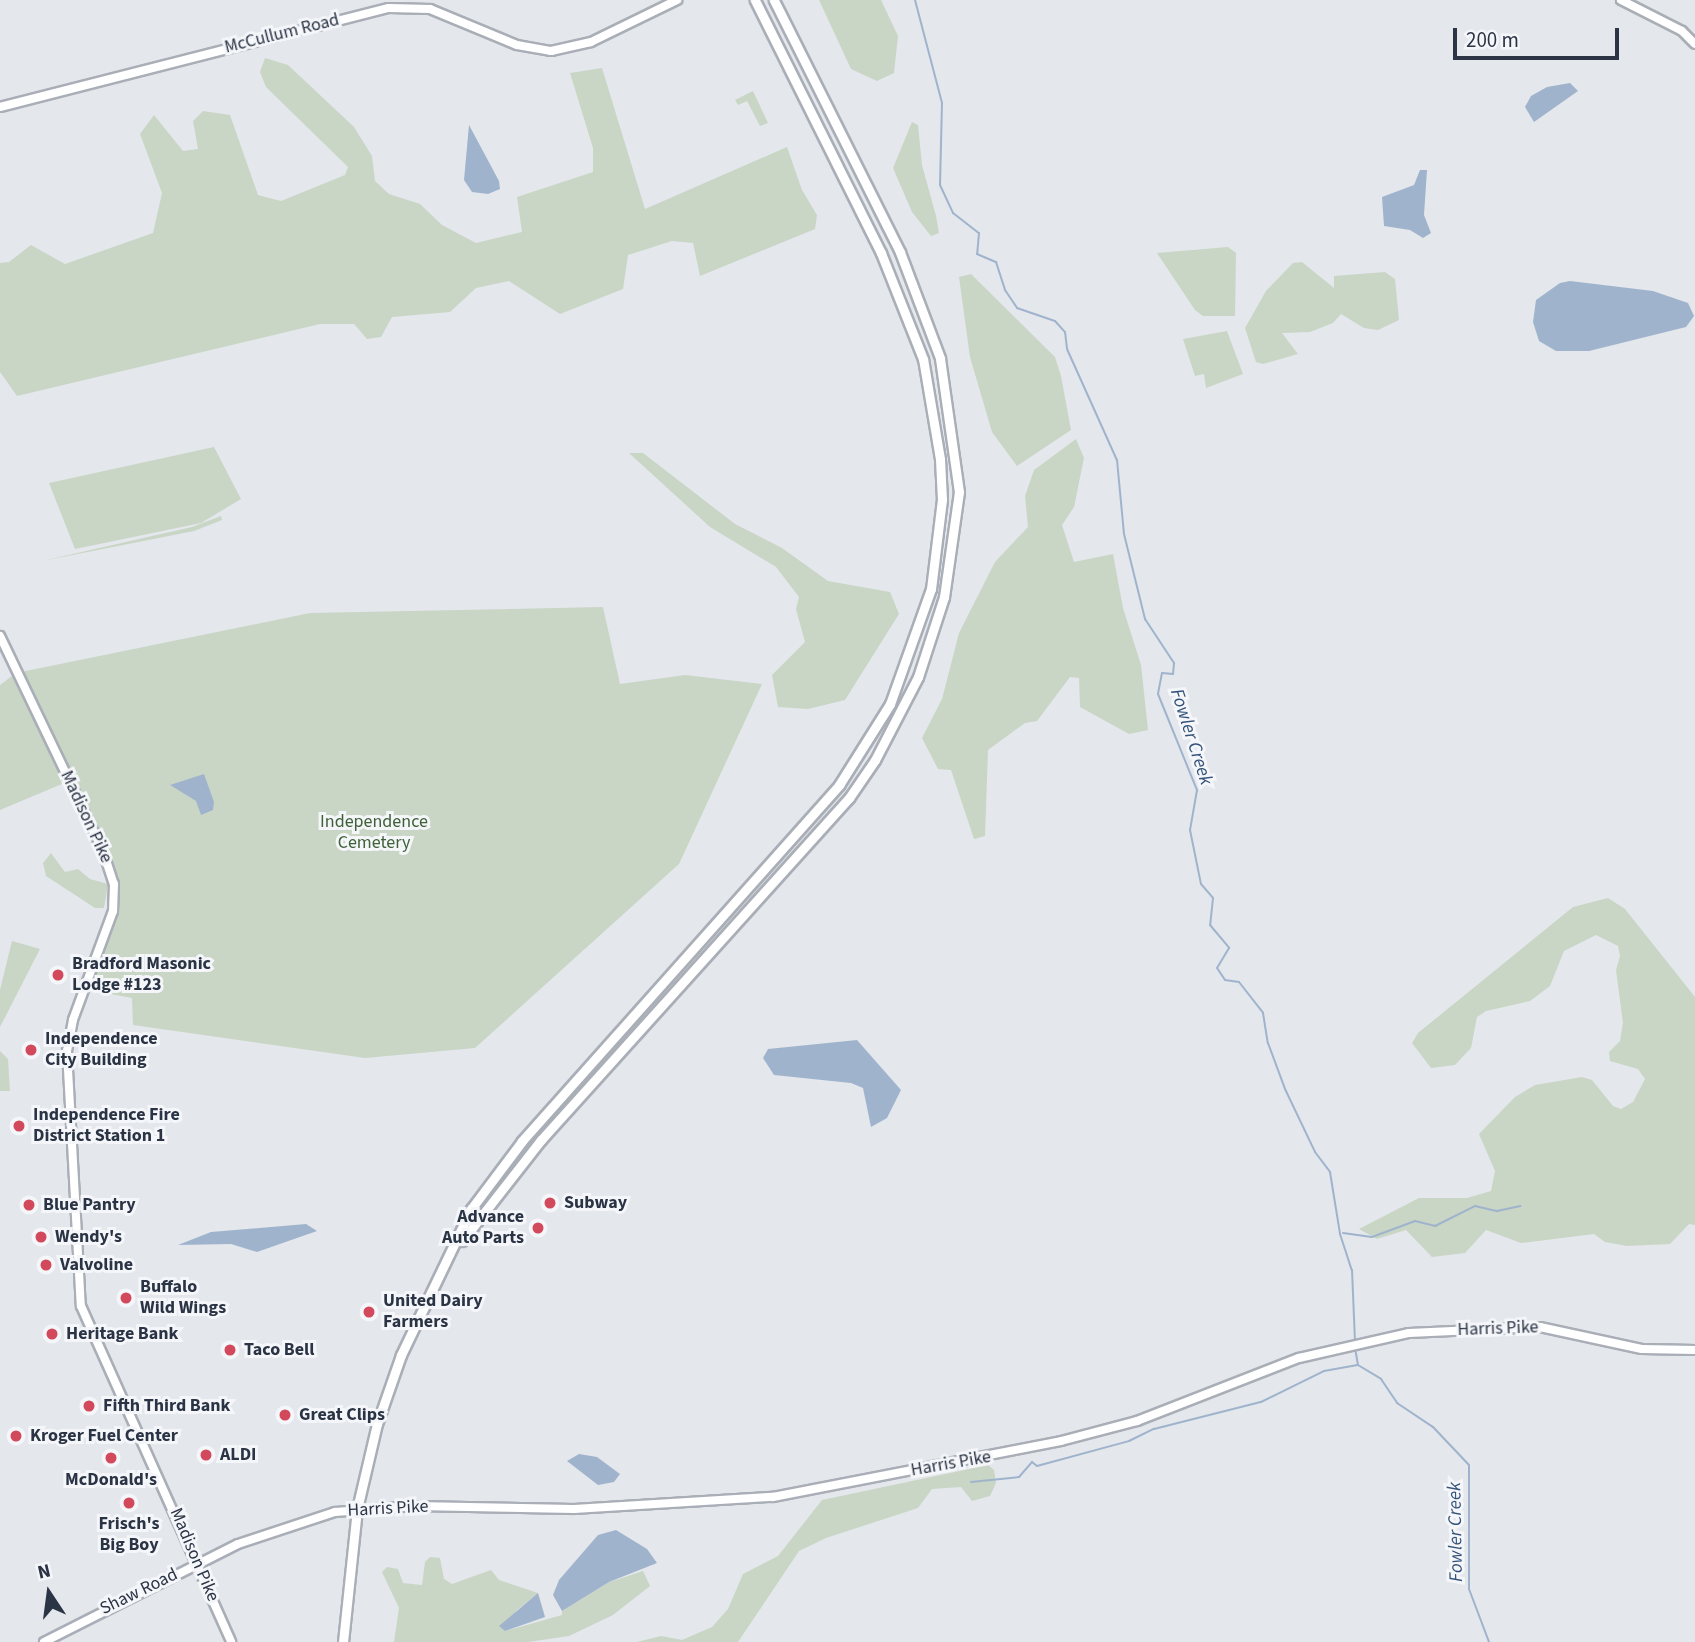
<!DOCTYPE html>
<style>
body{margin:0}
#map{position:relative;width:1695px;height:1642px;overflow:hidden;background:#e4e7ec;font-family:"Source Sans 3",sans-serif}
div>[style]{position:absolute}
.green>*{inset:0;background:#c9d6c5}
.water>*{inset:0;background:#9fb4cc}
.stream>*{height:2px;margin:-1px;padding:0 1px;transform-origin:1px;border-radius:1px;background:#9fb4cc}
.roads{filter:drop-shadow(2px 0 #a9aeb7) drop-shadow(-2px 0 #a9aeb7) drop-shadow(0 2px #a9aeb7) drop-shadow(0 -2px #a9aeb7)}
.secondary>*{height:8px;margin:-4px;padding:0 4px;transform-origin:4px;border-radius:4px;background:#fff}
.primary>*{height:9px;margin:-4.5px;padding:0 4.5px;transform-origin:4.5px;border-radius:4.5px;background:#fff}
.dots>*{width:19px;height:19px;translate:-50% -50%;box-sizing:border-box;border:4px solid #f4f6f9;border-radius:50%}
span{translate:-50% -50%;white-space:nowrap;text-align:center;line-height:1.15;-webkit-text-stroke:6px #f4f6f9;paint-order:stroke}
.street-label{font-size:18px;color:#2b3445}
.park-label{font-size:18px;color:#3f6138}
.poi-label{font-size:18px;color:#2b3445;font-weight:700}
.left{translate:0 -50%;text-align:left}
.right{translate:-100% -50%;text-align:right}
.water-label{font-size:19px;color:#34527a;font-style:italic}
.north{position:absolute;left:14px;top:1558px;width:70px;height:70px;-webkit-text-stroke:5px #f4f6f9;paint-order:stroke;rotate:347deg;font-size:19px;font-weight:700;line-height:28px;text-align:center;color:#2b3445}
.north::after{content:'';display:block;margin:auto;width:24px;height:32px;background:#2b3445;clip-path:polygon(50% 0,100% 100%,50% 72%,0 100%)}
.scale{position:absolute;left:1453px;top:28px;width:166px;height:32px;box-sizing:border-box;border:4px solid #2b3445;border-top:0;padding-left:9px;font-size:21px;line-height:24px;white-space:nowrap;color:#2b3445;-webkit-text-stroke:5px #f4f6f9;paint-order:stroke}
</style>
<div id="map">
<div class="green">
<div style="clip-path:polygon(819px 0,881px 0,898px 36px,894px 73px,877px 81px,851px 69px)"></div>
<div style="clip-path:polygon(265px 58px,288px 65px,354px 127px,372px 156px,375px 181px,389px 194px,420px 204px,442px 225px,476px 243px,522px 232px,517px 197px,593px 172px,593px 148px,570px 73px,602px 68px,645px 209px,787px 147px,802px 190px,817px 215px,815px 229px,700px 276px,693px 243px,672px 241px,628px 255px,623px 289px,560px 314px,509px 281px,476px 288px,450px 312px,392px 317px,381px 337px,367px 339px,354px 324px,320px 324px,17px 396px,0 372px,0 263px,9px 262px,31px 245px,65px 264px,153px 233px,162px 193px,140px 134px,154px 115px,183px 151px,198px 149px,193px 121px,203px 111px,230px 115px,258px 195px,281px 201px,345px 175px,348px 167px,266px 87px,260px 72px)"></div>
<div style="clip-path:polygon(753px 91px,768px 123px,760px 126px,747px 101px,738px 105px,735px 100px)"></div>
<div style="clip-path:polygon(912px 122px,918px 125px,922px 165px,936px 216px,939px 233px,931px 236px,912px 212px,893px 168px)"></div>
<div style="clip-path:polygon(1228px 247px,1236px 253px,1235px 316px,1203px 316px,1195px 310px,1157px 253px)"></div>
<div style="clip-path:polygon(1302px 262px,1334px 288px,1334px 276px,1385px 272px,1395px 279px,1399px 320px,1378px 330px,1364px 328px,1341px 314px,1333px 323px,1310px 332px,1282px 333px,1298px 354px,1263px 364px,1256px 362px,1245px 328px,1266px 291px,1293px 263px)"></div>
<div style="clip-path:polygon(971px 274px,1055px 357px,1061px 376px,1071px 430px,1017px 466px,992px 432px,970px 357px,959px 277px)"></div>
<div style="clip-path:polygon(1227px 331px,1243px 374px,1206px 388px,1204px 374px,1195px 376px,1183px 339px)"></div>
<div style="clip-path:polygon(1076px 439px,1084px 458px,1074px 507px,1062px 525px,1074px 562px,1113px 554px,1123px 608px,1141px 665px,1148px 730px,1129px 734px,1080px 707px,1079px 678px,1070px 677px,1037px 721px,1025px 723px,988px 750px,985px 836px,974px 839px,951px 770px,938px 769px,922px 738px,942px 699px,959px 633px,995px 562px,1028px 527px,1025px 496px,1034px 470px)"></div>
<div style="clip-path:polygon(214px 447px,241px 499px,201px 523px,75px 549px,49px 483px)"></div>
<div style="clip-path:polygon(629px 453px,643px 453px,735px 524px,782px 548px,828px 581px,890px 592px,899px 614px,845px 700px,808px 709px,778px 707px,772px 675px,805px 642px,796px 609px,799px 597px,776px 567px,710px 527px)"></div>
<div style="clip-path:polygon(221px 516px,222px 520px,194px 531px,42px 561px,192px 527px)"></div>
<div style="clip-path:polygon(603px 607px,620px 684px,685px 675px,762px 684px,679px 864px,475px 1048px,365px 1058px,133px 1025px,132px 998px,84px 989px,108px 927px,114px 884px,69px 781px,0 810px,0 685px,16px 673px,310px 613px)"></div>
<div style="clip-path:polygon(51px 853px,65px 872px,78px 869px,90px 879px,108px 884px,104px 908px,95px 908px,46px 876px,43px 863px)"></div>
<div style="clip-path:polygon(1608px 898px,1625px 909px,1695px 997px,1695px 1225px,1689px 1224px,1670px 1244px,1627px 1246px,1605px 1242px,1594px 1234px,1521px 1243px,1486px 1230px,1465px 1253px,1432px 1257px,1406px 1230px,1377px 1239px,1359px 1229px,1419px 1198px,1467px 1198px,1491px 1191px,1495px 1171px,1479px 1134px,1515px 1097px,1535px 1085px,1582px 1077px,1592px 1080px,1613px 1106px,1621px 1109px,1633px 1102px,1645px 1079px,1638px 1069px,1610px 1061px,1609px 1052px,1620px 1041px,1623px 1023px,1616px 970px,1620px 956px,1618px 946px,1596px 935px,1564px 951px,1550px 986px,1530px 1001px,1486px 1011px,1477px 1017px,1471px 1048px,1455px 1065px,1431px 1068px,1412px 1043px,1418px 1033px,1573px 907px)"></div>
<div style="clip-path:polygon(12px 941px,40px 949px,0 1027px,0 990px)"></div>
<div style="clip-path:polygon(0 1051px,8px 1059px,10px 1091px,0 1091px)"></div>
<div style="clip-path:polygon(988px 1465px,994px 1470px,996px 1483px,990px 1496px,972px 1501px,961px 1487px,932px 1489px,918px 1508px,826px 1538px,799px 1551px,738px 1642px,637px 1642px,661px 1636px,682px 1640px,712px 1627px,728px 1609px,743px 1574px,778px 1556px,822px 1500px)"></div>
<div style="clip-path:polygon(430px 1557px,440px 1558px,444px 1579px,452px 1584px,491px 1570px,499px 1580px,538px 1593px,516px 1611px,505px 1631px,562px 1615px,562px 1611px,609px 1582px,625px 1577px,643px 1571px,650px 1586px,613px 1615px,569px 1636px,528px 1642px,394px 1642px,399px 1608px,382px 1572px,387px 1567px,398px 1569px,403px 1583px,422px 1585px,425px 1562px)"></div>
</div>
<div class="water">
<div style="clip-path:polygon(1570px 83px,1578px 91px,1534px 122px,1525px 107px,1531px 96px,1547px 87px)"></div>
<div style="clip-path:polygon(469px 125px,499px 181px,500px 189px,488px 194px,472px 192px,464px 180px)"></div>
<div style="clip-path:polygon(1420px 170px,1427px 170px,1424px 215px,1431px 233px,1423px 238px,1410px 230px,1384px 226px,1382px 197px,1414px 185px)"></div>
<div style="clip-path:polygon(1570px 281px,1653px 291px,1688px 303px,1694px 316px,1686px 327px,1589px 351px,1556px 351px,1539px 341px,1533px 322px,1536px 300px,1560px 283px)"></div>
<div style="clip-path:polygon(204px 774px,214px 802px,213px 810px,201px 815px,196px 801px,170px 785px)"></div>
<div style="clip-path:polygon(857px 1040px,901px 1090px,887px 1118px,871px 1127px,863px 1088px,851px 1083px,774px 1075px,763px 1058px,768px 1049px)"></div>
<div style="clip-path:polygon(306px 1224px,317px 1231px,257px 1252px,231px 1244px,178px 1245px,211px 1232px)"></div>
<div style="clip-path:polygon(579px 1454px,597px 1457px,620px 1474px,614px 1482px,598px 1485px,567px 1461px)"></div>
<div style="clip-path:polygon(616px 1530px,647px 1549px,657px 1563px,609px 1582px,562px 1611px,553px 1595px,559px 1580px,598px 1535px)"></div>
<div style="clip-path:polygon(538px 1593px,545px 1617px,505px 1631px,499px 1626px)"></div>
</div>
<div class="stream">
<div style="left:915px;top:0;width:106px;rotate:75.3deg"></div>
<div style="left:942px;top:103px;width:82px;rotate:91.4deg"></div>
<div style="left:940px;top:185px;width:31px;rotate:65deg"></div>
<div style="left:953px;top:213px;width:33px;rotate:38deg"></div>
<div style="left:979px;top:233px;width:21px;rotate:95deg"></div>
<div style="left:977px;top:254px;width:21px;rotate:23deg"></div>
<div style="left:996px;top:262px;width:29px;rotate:72deg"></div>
<div style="left:1005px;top:290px;width:22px;rotate:56deg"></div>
<div style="left:1017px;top:308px;width:40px;rotate:18.9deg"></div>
<div style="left:1055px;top:321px;width:15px;rotate:48deg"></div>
<div style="left:1065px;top:332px;width:17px;rotate:83deg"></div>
<div style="left:1067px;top:349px;width:122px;rotate:65.8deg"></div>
<div style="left:1117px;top:460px;width:74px;rotate:84.6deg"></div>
<div style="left:1124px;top:534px;width:88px;rotate:76.1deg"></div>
<div style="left:1145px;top:619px;width:53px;rotate:56.6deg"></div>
<div style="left:1174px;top:663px;width:11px;rotate:95deg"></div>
<div style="left:1173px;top:674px;width:11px;rotate:-175deg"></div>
<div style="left:1162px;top:673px;width:21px;rotate:101deg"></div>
<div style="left:1158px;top:694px;width:104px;rotate:67.9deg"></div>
<div style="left:1197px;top:790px;width:41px;rotate:99.9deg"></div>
<div style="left:1190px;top:830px;width:55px;rotate:78.5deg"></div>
<div style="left:1201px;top:884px;width:18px;rotate:49deg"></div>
<div style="left:1213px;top:898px;width:27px;rotate:96deg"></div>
<div style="left:1210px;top:925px;width:30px;rotate:50deg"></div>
<div style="left:1229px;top:948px;width:23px;rotate:121deg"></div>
<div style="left:1217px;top:968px;width:14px;rotate:56deg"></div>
<div style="left:1225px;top:980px;width:14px;rotate:8deg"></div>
<div style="left:1239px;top:982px;width:39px;rotate:52deg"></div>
<div style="left:1263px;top:1013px;width:30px;rotate:81deg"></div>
<div style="left:1268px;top:1043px;width:49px;rotate:69.7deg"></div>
<div style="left:1285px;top:1089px;width:70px;rotate:64.5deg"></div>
<div style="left:1315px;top:1152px;width:25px;rotate:53deg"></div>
<div style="left:1330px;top:1172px;width:63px;rotate:80.8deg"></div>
<div style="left:1340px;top:1234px;width:38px;rotate:72deg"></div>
<div style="left:1352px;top:1270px;width:73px;rotate:87.6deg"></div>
<div style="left:1343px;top:1233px;width:29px;rotate:8deg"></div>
<div style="left:1372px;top:1237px;width:46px;rotate:-20.4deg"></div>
<div style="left:1415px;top:1221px;width:21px;rotate:14deg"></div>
<div style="left:1435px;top:1226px;width:45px;rotate:-26.6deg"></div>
<div style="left:1475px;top:1206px;width:23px;rotate:13deg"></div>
<div style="left:1497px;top:1211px;width:24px;rotate:-12deg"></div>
<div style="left:1355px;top:1348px;width:17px;rotate:80deg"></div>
<div style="left:1358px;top:1365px;width:27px;rotate:31deg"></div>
<div style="left:1381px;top:1379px;width:29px;rotate:56deg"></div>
<div style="left:1397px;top:1403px;width:43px;rotate:33.7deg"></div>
<div style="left:1433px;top:1427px;width:52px;rotate:46.5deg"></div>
<div style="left:1469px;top:1465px;width:124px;rotate:90deg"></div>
<div style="left:1469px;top:1589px;width:57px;rotate:69.3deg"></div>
<div style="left:971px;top:1482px;width:48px;rotate:-5.9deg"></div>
<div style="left:1019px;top:1477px;width:20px;rotate:-49deg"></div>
<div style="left:1032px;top:1462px;width:6px;rotate:39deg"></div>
<div style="left:1037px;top:1466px;width:95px;rotate:-15.2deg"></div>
<div style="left:1129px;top:1441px;width:28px;rotate:-26deg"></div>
<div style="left:1154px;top:1429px;width:110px;rotate:-14.2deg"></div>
<div style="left:1261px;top:1402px;width:70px;rotate:-26.2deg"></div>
<div style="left:1324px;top:1371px;width:34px;rotate:-10deg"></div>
</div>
<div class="roads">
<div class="secondary">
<div style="left:1621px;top:0;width:68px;rotate:26.9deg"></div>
<div style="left:1682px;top:31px;width:18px;rotate:45deg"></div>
<div style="left:0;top:107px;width:401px;rotate:-14.3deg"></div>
<div style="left:389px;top:8px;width:41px;rotate:1.4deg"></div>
<div style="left:430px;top:9px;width:94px;rotate:22.5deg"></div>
<div style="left:517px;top:45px;width:35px;rotate:10deg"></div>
<div style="left:551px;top:51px;width:41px;rotate:-12.7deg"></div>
<div style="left:591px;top:42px;width:96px;rotate:-26deg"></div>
<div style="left:0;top:636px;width:238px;rotate:64.4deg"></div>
<div style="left:103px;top:851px;width:35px;rotate:72deg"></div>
<div style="left:114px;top:884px;width:27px;rotate:92deg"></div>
<div style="left:113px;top:911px;width:116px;rotate:110.2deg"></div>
<div style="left:73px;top:1020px;width:32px;rotate:101deg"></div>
<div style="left:67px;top:1051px;width:255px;rotate:86.9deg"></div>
<div style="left:81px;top:1306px;width:368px;rotate:65.9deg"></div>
<div style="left:44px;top:1642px;width:217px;rotate:-26.8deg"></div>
<div style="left:238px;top:1544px;width:102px;rotate:-18.3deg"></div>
<div style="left:335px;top:1512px;width:80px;rotate:-4.3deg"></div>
<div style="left:415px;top:1506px;width:159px;rotate:1.1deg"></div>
<div style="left:574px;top:1509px;width:199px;rotate:-3.5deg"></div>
<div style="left:773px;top:1497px;width:293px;rotate:-11deg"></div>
<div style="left:1061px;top:1441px;width:79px;rotate:-14.7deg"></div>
<div style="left:1137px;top:1421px;width:174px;rotate:-21.3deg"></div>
<div style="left:1299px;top:1358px;width:113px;rotate:-12.8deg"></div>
<div style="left:1409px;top:1333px;width:131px;rotate:-2.6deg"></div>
<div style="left:1540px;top:1327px;width:104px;rotate:12.2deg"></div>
<div style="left:1642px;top:1349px;width:53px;rotate:1.1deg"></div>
</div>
<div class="primary">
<div style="left:462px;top:1241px;width:128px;rotate:-52deg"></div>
<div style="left:541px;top:1140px;width:460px;rotate:-48deg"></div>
<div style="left:849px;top:798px;width:46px;rotate:-55.6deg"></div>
<div style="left:875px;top:760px;width:93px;rotate:-62.6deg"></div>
<div style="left:918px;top:677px;width:84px;rotate:-72deg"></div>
<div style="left:944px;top:597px;width:106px;rotate:-81.9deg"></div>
<div style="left:959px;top:492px;width:135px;rotate:-98.1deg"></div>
<div style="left:940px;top:358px;width:113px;rotate:-110.7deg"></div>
<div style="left:900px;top:252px;width:282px;rotate:-116.6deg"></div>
<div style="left:343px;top:1642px;width:134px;rotate:-84deg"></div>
<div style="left:357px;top:1509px;width:87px;rotate:-76.8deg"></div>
<div style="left:377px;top:1424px;width:73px;rotate:-70.8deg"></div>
<div style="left:401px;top:1355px;width:162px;rotate:-64.4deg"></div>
<div style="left:471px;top:1209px;width:85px;rotate:-53.1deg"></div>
<div style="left:522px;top:1141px;width:477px;rotate:-48.3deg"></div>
<div style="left:839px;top:785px;width:96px;rotate:-57.8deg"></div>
<div style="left:890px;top:704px;width:122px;rotate:-70.4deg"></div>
<div style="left:931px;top:589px;width:90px;rotate:-83deg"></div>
<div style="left:942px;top:500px;width:41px;rotate:-92.8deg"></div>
<div style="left:940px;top:459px;width:101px;rotate:-99.6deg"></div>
<div style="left:923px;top:359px;width:114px;rotate:-111.6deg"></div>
<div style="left:881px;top:253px;width:283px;rotate:-116.5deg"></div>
</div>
</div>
<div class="dots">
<div style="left:58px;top:975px;background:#d1495b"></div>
<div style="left:31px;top:1050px;background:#d1495b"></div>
<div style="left:19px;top:1126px;background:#d1495b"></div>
<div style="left:550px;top:1203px;background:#d1495b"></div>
<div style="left:29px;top:1205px;background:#d1495b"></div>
<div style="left:538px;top:1228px;background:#d1495b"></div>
<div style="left:41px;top:1237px;background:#d1495b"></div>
<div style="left:46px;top:1265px;background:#d1495b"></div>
<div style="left:126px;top:1298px;background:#d1495b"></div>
<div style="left:369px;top:1312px;background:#d1495b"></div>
<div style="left:52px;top:1334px;background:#d1495b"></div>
<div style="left:230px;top:1350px;background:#d1495b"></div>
<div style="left:89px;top:1406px;background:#d1495b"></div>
<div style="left:285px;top:1415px;background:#d1495b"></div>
<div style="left:16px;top:1436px;background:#d1495b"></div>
<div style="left:206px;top:1455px;background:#d1495b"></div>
<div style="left:111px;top:1458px;background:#d1495b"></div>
<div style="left:129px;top:1503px;background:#d1495b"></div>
</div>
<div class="street-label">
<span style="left:282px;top:34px;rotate:-14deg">McCullum Road</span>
<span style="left:86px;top:817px;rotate:65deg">Madison Pike</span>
<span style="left:1498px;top:1329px;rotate:-2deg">Harris Pike</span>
<span style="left:951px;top:1464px;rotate:-10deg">Harris Pike</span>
<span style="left:388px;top:1509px;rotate:-3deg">Harris Pike</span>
<span style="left:194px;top:1555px;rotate:67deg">Madison Pike</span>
<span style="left:139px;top:1592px;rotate:-26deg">Shaw Road</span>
</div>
<div class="park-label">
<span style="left:374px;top:833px">Independence<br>Cemetery</span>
</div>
<div class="poi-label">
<span class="left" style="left:72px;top:975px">Bradford Masonic<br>Lodge #123</span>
<span class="left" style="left:45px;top:1050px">Independence<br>City Building</span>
<span class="left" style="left:33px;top:1126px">Independence Fire<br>District Station 1</span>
<span class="left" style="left:564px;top:1203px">Subway</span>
<span class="left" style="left:43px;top:1205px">Blue Pantry</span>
<span class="right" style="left:524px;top:1228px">Advance<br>Auto Parts</span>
<span class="left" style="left:55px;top:1237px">Wendy's</span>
<span class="left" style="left:60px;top:1265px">Valvoline</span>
<span class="left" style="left:140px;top:1298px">Buffalo<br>Wild Wings</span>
<span class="left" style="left:383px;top:1312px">United Dairy<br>Farmers</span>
<span class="left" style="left:66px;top:1334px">Heritage Bank</span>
<span class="left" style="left:244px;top:1350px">Taco Bell</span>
<span class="left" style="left:103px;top:1406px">Fifth Third Bank</span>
<span class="left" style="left:299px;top:1415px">Great Clips</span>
<span class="left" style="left:30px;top:1436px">Kroger Fuel Center</span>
<span class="left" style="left:220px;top:1455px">ALDI</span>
<span style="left:111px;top:1480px">McDonald's</span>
<span style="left:129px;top:1535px">Frisch's<br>Big Boy</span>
</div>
<div class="water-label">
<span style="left:1191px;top:737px;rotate:72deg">Fowler Creek</span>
<span style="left:1456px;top:1532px;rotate:-91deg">Fowler Creek</span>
</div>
<div class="north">N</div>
<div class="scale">200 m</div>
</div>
